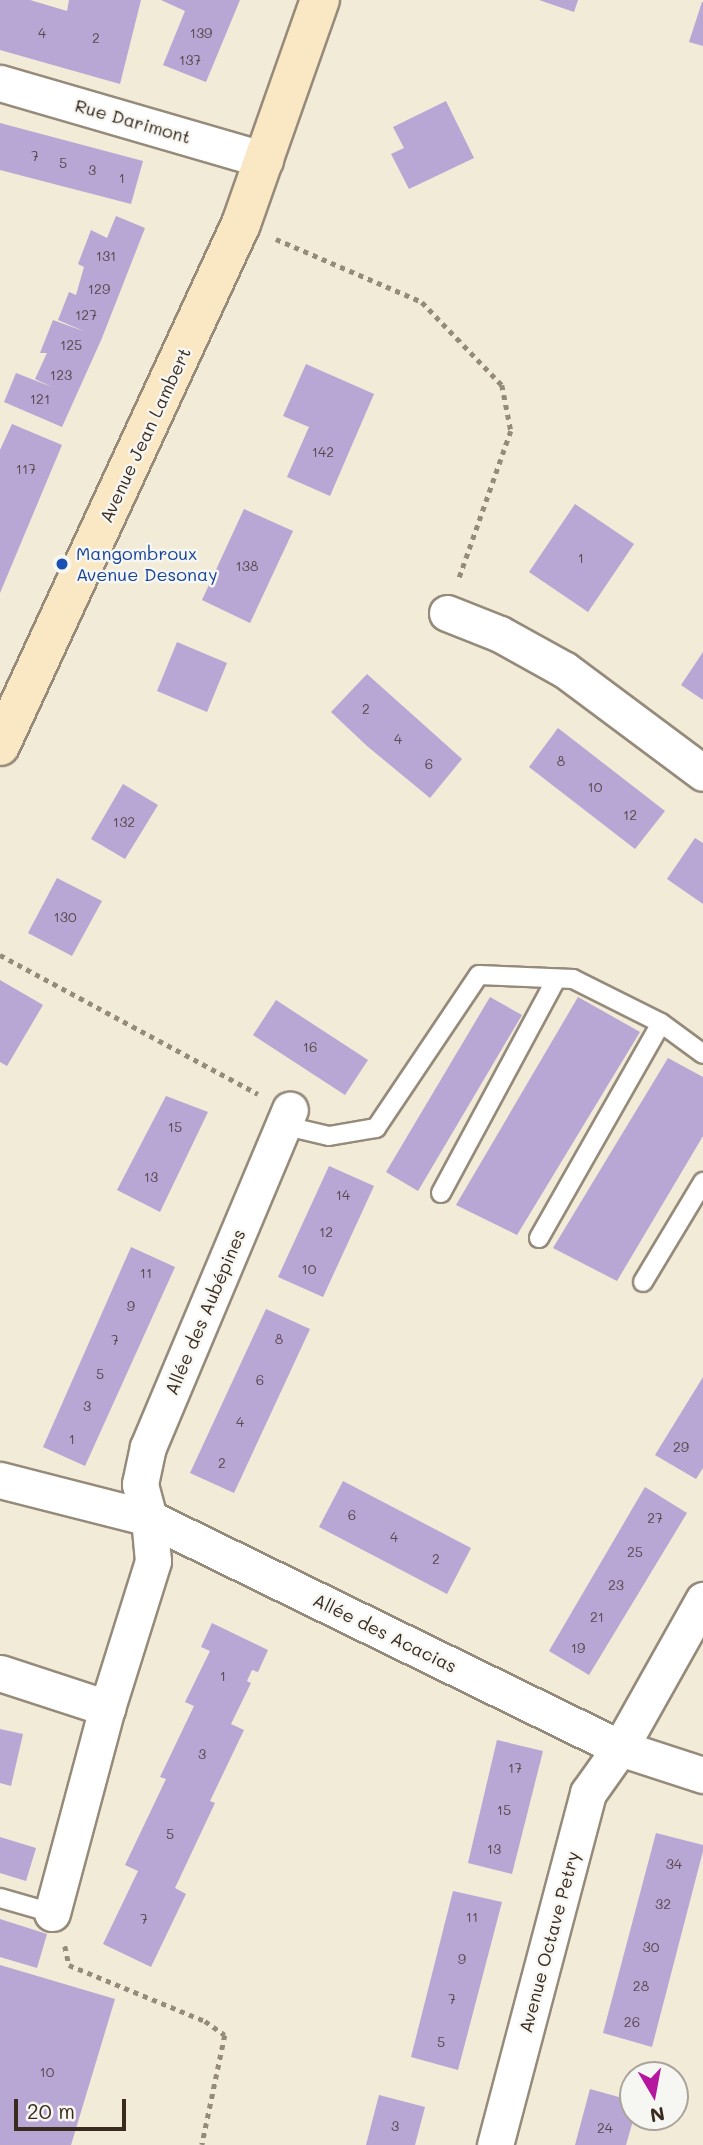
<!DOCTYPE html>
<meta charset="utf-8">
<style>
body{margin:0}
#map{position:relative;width:703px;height:2145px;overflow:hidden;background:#f1ebd8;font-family:Mali,sans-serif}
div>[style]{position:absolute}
.building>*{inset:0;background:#b8a6d4}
.path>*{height:4.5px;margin-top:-2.25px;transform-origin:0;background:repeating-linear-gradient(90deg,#968a7b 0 5px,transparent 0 10px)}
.roads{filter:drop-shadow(2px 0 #968a7b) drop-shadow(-2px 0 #968a7b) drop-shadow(0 2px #968a7b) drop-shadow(0 -2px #968a7b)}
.lane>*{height:18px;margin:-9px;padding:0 9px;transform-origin:9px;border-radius:9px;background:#fff}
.street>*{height:35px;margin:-17.5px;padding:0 17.5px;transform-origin:17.5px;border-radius:17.5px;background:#fff}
.secondary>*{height:38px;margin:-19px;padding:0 19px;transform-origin:19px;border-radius:19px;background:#fae7c3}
.dots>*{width:19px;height:19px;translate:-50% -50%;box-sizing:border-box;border:4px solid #f6f6f2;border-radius:50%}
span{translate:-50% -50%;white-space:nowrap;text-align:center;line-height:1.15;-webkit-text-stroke:5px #f6f6f2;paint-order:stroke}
.number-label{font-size:14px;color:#5a494c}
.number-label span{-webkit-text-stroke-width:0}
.street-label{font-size:18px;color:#3b2a1e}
.transit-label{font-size:18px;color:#164399}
.left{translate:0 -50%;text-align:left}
.north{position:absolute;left:619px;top:2061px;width:70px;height:70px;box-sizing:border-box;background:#f6f6f2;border:2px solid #aba49d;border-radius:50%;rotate:170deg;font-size:19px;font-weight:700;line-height:28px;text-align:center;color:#3b2a1e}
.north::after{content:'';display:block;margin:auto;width:24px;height:32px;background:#b5179e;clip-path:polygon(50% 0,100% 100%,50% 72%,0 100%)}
.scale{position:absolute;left:14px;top:2099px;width:112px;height:32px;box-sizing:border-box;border:4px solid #3b2a1e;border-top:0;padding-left:9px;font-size:21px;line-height:24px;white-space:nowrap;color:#3b2a1e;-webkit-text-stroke:5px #f6f6f2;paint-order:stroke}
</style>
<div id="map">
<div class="building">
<div style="clip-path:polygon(0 0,30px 0,67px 11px,69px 0,141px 0,120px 84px,0 50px)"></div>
<div style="clip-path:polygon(161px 0,240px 0,206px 82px,163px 65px,185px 11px)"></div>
<div style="clip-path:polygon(539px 0,578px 0,574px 12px)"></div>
<div style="clip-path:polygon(702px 2px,703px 2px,703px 46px,689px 42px)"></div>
<div style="clip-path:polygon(446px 101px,474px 158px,409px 189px,391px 154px,404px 148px,393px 127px)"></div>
<div style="clip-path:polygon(0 123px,143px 161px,131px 204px,0 170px)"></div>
<div style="clip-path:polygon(116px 216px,145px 228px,102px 338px,62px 427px,4px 402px,16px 373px,52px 387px,35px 379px,47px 353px,40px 353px,53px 320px,86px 332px,58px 320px,69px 292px,76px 295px,84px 267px,78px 264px,91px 230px,107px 238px)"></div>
<div style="clip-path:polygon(306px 364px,374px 394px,330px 496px,287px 477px,309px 427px,283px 416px)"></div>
<div style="clip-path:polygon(12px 424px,62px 445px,0 593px,0 450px)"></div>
<div style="clip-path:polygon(575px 504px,634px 544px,588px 612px,529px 572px)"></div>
<div style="clip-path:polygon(244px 509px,293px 531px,250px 623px,202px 600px)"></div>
<div style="clip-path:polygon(177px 642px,227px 663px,207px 712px,157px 691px)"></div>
<div style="clip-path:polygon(703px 652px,703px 700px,681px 685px)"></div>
<div style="clip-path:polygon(367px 674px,462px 759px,430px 798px,367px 746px,331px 712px)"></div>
<div style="clip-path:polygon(558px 728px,665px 811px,635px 849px,529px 767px)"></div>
<div style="clip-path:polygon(123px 784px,158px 805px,125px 859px,91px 839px)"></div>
<div style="clip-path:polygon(695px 838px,703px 843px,703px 904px,667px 879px)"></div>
<div style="clip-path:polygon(57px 878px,102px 901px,72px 956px,28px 933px)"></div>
<div style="clip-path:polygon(0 980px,43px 1005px,7px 1066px,0 1062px)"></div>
<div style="clip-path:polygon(490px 997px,522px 1015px,418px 1191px,386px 1172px)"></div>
<div style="clip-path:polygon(578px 997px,640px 1032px,517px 1235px,456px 1205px)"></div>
<div style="clip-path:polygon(276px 1000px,368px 1060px,345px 1095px,253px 1035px)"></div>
<div style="clip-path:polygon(668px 1058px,703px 1077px,703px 1136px,617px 1281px,553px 1248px)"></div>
<div style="clip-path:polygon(166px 1096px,208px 1112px,160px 1212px,117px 1190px)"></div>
<div style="clip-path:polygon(329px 1166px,374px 1186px,323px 1297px,278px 1277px)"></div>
<div style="clip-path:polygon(131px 1247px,175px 1267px,85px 1466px,43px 1447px)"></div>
<div style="clip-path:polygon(266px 1309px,310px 1329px,234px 1493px,190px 1473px)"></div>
<div style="clip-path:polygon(703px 1377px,703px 1468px,696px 1479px,655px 1455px)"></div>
<div style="clip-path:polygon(343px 1481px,471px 1548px,447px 1594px,319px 1527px)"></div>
<div style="clip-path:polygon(645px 1487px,687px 1513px,589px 1675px,549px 1651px)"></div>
<div style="clip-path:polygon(212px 1623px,268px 1650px,258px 1672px,252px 1670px,247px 1681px,251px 1683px,231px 1724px,244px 1730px,210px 1801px,215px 1803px,175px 1888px,186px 1894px,151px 1967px,103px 1944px,138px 1871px,125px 1865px,166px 1779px,160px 1777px,194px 1706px,185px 1702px,210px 1651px,201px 1647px)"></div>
<div style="clip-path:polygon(0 1729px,23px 1734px,11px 1786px,0 1783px)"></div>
<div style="clip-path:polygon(497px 1740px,543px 1751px,512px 1874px,468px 1863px)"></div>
<div style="clip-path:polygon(656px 1833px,703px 1845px,703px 1851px,652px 2047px,603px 2033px)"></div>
<div style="clip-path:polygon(0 1837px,36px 1848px,26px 1881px,0 1873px)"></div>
<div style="clip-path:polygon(453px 1891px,502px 1902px,458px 2070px,411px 2057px)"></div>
<div style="clip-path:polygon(0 1919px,47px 1934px,37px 1968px,0 1957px)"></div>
<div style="clip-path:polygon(0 1965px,115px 1999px,71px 2145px,0 2145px)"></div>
<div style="clip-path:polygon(590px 2089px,633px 2101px,634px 2117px,626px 2145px,575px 2145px)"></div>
<div style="clip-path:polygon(379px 2095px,425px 2107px,415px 2145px,366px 2145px)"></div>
</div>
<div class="path">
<div style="left:276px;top:239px;width:159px;rotate:23.3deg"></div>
<div style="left:422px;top:302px;width:115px;rotate:46.1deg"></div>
<div style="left:502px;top:385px;width:47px;rotate:78.9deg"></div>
<div style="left:511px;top:431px;width:157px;rotate:109.4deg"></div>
<div style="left:0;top:955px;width:293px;rotate:28.3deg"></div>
<div style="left:65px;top:1946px;width:19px;rotate:78deg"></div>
<div style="left:69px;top:1965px;width:147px;rotate:22.4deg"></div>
<div style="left:205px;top:2021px;width:24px;rotate:35deg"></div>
<div style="left:225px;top:2035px;width:112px;rotate:101.8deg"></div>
</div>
<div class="roads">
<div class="lane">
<div style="left:282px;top:1125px;width:48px;rotate:13.2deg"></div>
<div style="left:329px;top:1136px;width:48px;rotate:-9.7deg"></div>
<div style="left:376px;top:1128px;width:184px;rotate:-56.1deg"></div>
<div style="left:479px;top:975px;width:94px;rotate:2.4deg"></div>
<div style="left:573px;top:979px;width:98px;rotate:26.6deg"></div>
<div style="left:661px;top:1023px;width:52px;rotate:36.4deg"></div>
<div style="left:441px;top:1193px;width:243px;rotate:-61.7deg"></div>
<div style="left:539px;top:1238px;width:247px;rotate:-60.4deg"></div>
<div style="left:643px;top:1282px;width:117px;rotate:-59deg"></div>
<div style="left:0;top:1898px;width:54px;rotate:16.1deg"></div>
</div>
<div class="street">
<div style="left:0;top:83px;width:276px;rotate:16.2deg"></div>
<div style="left:447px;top:613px;width:57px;rotate:21.6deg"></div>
<div style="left:500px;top:634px;width:74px;rotate:29deg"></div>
<div style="left:565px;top:670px;width:172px;rotate:36.7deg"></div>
<div style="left:0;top:1480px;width:154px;rotate:14.3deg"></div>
<div style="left:149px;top:1518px;width:524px;rotate:26.03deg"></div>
<div style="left:620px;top:1748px;width:87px;rotate:18deg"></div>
<div style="left:0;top:1673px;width:113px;rotate:18.1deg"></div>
<div style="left:52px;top:1913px;width:212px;rotate:-75deg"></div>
<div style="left:107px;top:1708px;width:154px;rotate:-72.6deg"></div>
<div style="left:153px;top:1561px;width:43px;rotate:-95.3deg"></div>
<div style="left:149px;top:1518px;width:35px;rotate:-105deg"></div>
<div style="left:140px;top:1484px;width:38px;rotate:-78deg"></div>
<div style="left:148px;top:1447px;width:366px;rotate:-67.2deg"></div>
<div style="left:495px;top:2145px;width:364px;rotate:-75.2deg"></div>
<div style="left:588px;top:1793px;width:55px;rotate:-54.6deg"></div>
<div style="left:620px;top:1748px;width:170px;rotate:-60.7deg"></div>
</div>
<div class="secondary">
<div style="left:0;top:746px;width:575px;rotate:-65.22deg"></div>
<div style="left:241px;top:224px;width:238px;rotate:-70.6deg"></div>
</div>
</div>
<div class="dots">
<div style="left:62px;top:564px;background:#1a4fb4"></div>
</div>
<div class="number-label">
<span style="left:42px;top:33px">4</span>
<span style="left:201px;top:33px">139</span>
<span style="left:96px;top:38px">2</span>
<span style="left:190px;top:60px">137</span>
<span style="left:35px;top:156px">7</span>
<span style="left:63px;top:163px">5</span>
<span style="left:92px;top:170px">3</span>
<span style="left:122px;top:178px">1</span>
<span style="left:106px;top:256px">131</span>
<span style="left:99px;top:289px">129</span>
<span style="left:86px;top:315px">127</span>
<span style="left:71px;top:345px">125</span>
<span style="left:61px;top:375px">123</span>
<span style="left:40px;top:399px">121</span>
<span style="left:323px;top:452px">142</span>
<span style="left:26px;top:469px">117</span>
<span style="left:581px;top:558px">1</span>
<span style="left:247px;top:566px">138</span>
<span style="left:366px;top:709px">2</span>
<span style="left:398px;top:739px">4</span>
<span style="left:561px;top:761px">8</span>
<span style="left:429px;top:764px">6</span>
<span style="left:595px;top:787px">10</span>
<span style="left:630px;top:815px">12</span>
<span style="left:124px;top:822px">132</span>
<span style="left:65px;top:917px">130</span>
<span style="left:310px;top:1047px">16</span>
<span style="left:175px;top:1127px">15</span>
<span style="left:151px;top:1177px">13</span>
<span style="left:343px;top:1195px">14</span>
<span style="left:326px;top:1232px">12</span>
<span style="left:309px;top:1269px">10</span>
<span style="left:146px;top:1273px">11</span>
<span style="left:131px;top:1306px">9</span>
<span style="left:279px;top:1339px">8</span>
<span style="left:115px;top:1340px">7</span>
<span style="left:100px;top:1374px">5</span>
<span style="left:260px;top:1380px">6</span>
<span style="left:87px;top:1406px">3</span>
<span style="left:240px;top:1422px">4</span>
<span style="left:72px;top:1439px">1</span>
<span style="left:681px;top:1447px">29</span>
<span style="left:222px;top:1463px">2</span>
<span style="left:352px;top:1515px">6</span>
<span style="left:655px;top:1518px">27</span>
<span style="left:394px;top:1537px">4</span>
<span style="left:635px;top:1552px">25</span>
<span style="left:436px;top:1559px">2</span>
<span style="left:616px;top:1585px">23</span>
<span style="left:597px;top:1617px">21</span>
<span style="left:578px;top:1648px">19</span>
<span style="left:223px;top:1676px">1</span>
<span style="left:202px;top:1754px">3</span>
<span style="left:515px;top:1768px">17</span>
<span style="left:504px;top:1810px">15</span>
<span style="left:170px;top:1834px">5</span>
<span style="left:494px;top:1849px">13</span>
<span style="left:674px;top:1864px">34</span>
<span style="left:663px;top:1904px">32</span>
<span style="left:472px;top:1917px">11</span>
<span style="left:144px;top:1919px">7</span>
<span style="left:651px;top:1947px">30</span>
<span style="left:462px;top:1959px">9</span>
<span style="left:641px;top:1986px">28</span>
<span style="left:452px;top:1999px">7</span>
<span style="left:632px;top:2022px">26</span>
<span style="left:441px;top:2042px">5</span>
<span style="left:47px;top:2072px">10</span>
<span style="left:395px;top:2126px">3</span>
<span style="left:605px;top:2128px">24</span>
</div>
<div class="street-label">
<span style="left:133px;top:121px;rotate:16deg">Rue Darimont</span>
<span style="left:145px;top:435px;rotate:-65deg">Avenue Jean Lambert</span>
<span style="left:205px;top:1312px;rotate:-67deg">Allée des Aubépines</span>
<span style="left:385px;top:1633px;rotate:26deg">Allée des Acacias</span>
<span style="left:549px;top:1942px;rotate:-75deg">Avenue Octave Petry</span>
</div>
<div class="transit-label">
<span class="left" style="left:76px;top:564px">Mangombroux<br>Avenue Desonay</span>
</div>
<div class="north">N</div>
<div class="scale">20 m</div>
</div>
